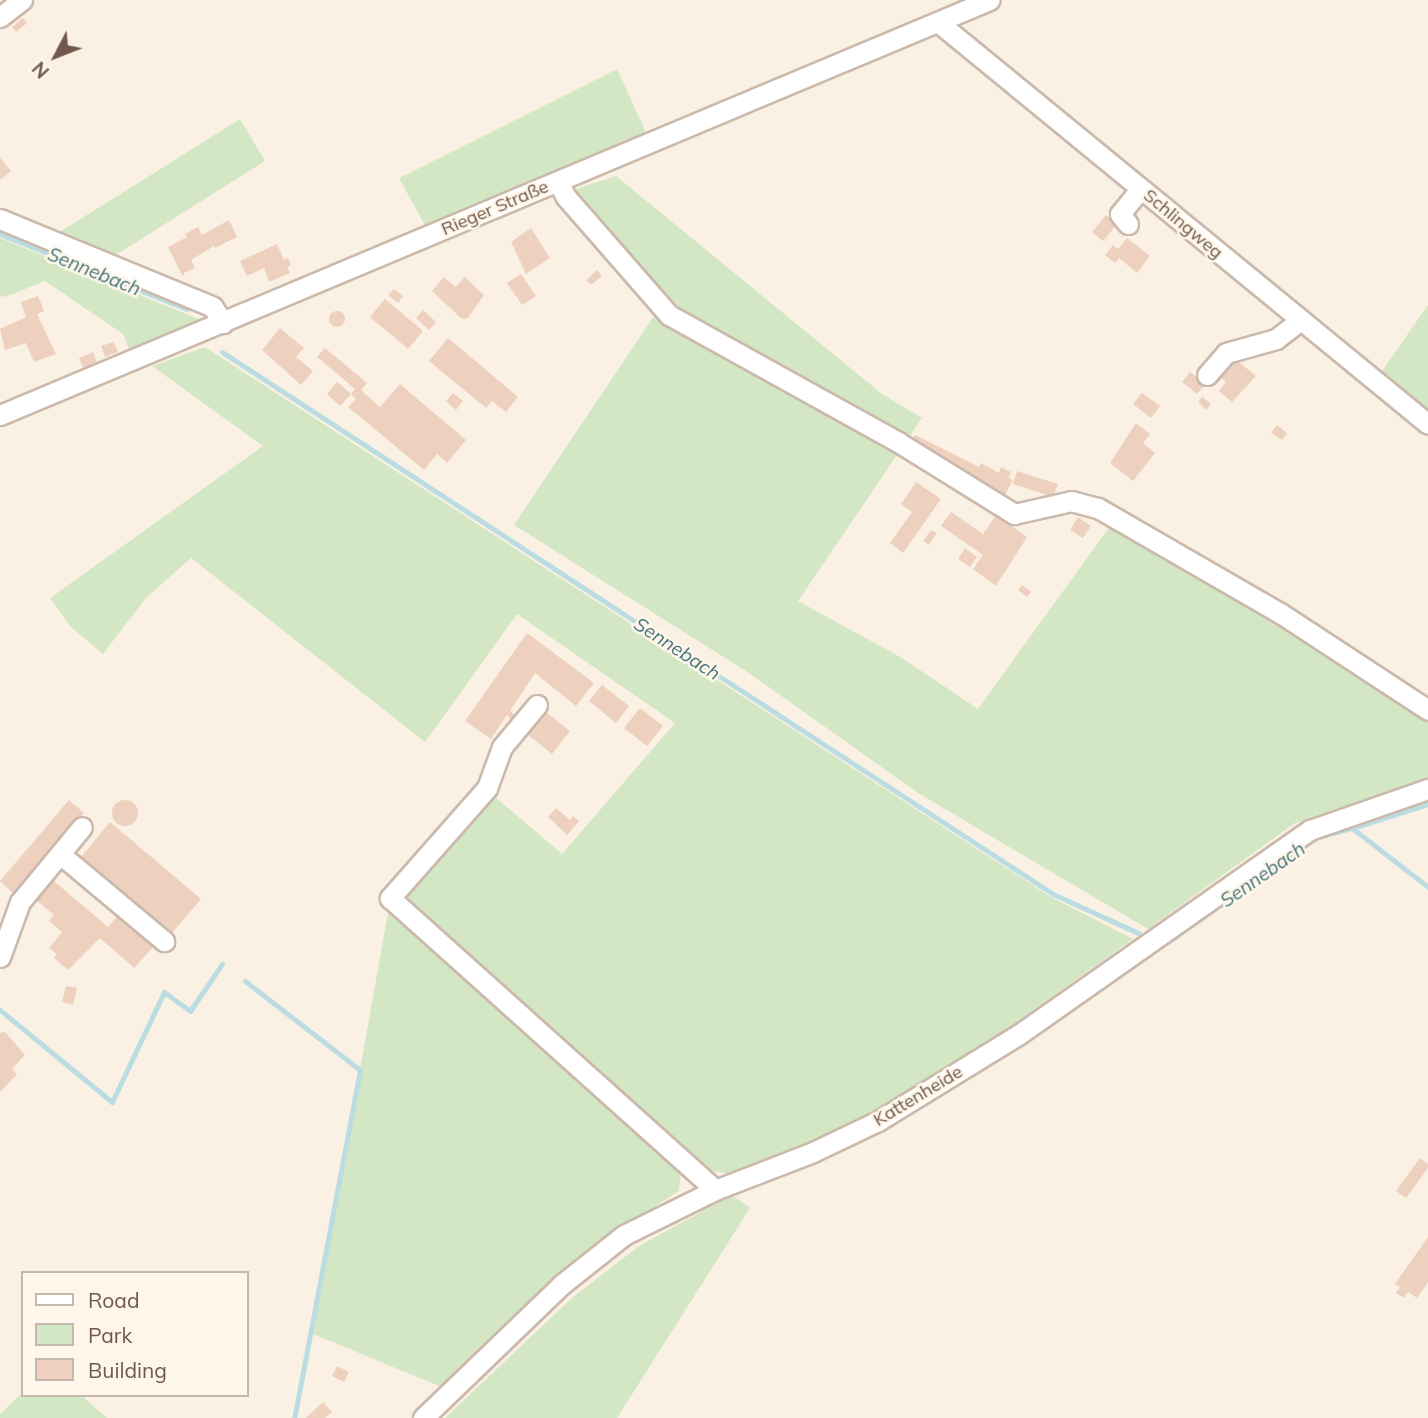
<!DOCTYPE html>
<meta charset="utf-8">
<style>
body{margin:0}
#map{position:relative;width:1428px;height:1418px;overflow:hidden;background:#faf1e4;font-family:Mulish,sans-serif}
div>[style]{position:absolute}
.green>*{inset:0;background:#d3e7c4}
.stream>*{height:5px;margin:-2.5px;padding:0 2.5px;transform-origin:2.5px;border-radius:2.5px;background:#bbdde2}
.building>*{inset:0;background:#eed0be}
.round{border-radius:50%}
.roads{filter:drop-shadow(2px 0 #cbb9ac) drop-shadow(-2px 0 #cbb9ac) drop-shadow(0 2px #cbb9ac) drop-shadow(0 -2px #cbb9ac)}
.minor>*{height:19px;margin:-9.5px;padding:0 9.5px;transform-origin:9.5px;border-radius:9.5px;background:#fff}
span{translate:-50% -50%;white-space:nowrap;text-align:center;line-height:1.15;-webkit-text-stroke:5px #fef6ea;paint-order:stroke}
.street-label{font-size:18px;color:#71584c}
.water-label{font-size:19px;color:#44747c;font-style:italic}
.legend{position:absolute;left:21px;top:1271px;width:228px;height:126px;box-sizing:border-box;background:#fef6ea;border:2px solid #c6b7ab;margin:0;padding:9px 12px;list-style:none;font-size:21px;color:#71584c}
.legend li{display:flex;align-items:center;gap:14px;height:35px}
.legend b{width:35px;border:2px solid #c6b7ab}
.north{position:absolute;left:21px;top:21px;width:70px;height:70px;-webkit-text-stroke:5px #fef6ea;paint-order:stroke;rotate:228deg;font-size:19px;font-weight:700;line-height:28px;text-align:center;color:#71584c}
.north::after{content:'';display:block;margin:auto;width:24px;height:32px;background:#71584c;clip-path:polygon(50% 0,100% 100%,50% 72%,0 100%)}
</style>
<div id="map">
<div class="green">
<div style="clip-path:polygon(617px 69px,649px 139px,428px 231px,399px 178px)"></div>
<div style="clip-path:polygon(240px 119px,265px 161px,114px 256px,55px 235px)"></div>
<div style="clip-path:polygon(616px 176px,882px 394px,922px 418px,905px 443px,671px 312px,574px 196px,576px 189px)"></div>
<div style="clip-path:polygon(0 238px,206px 322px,131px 353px,123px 334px,45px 281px,5px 297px,0 295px)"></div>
<div style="clip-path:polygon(1428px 305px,1428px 410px,1382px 371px)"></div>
<div style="clip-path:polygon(658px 310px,668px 323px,897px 455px,798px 601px,902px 658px,978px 709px,1113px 522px,1278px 619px,1428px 718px,1428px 779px,1295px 823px,1148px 929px,918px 793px,749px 673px,514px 525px)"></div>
<div style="clip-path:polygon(205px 347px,1051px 897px,1133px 939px,987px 1043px,873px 1112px,809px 1143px,731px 1174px,698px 1169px,408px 901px,411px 885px,476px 807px,494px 796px,562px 854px,675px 723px,517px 614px,425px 742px,191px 558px,146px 598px,103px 654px,71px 627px,50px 598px,263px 446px,152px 366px)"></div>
<div style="clip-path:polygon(389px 907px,681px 1168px,679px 1191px,604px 1239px,444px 1388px,313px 1334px)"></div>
<div style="clip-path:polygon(732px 1195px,750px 1208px,617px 1418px,445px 1418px,573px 1297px,639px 1246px)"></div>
<div style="clip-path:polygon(23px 1392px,23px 1395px,81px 1395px,107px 1418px,0 1418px,0 1414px)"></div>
</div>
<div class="stream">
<div style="left:0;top:234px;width:201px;rotate:21.9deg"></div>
<div style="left:222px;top:352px;width:992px;rotate:33.11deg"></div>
<div style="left:1053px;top:894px;width:94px;rotate:24.6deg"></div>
<div style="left:1352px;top:828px;width:80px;rotate:-17.5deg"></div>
<div style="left:1318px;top:837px;width:35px;rotate:-15deg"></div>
<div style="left:1352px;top:828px;width:96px;rotate:37.8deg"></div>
<div style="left:1169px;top:941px;width:172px;rotate:-35.1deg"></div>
<div style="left:245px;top:981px;width:145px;rotate:37.7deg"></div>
<div style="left:360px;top:1070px;width:354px;rotate:100.7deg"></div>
<div style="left:0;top:1010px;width:145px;rotate:39.4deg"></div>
<div style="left:112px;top:1102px;width:122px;rotate:-64.7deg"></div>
<div style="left:164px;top:992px;width:32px;rotate:36deg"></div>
<div style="left:190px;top:1011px;width:57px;rotate:-55.8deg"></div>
</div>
<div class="building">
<div style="clip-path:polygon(23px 18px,27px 23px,16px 32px,12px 27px)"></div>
<div style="clip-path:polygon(0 158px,11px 171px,0 180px)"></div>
<div style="clip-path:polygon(1106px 215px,1117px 224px,1103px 241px,1092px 232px)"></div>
<div style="clip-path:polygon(229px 220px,237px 237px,215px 248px,214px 246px,191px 260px,195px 268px,184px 273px,183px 277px,168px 247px,187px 237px,185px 234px,198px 227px,202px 235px)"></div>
<div style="clip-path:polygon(531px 228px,550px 258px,526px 274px,511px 242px)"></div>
<div style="clip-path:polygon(1127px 238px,1150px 256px,1137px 273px,1119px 258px,1115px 263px,1105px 255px,1113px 245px,1118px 249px)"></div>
<div style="clip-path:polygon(277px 244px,284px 260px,288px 258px,291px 265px,287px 267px,290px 273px,269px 282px,264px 268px,247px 276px,240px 261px)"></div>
<div style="clip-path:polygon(597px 270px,602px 276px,591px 285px,586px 280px)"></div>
<div style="clip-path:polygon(521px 274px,536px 296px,522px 305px,507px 283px)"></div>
<div style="clip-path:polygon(444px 277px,455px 287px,465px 277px,484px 295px,468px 318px,462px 319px,432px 291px)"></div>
<div style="clip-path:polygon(394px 289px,403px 296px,398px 303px,388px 295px)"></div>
<div style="clip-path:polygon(38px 296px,44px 311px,37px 314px,56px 354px,34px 362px,26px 343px,5px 350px,0 329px,26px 317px,21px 302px)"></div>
<div style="clip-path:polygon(385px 299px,423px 331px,408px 349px,370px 317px)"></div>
<div style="clip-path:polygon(423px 310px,436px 322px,429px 330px,416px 318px)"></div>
<div class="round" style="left:329px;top:311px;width:16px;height:16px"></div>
<div style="clip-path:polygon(280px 328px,304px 348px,296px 357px,313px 371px,301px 385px,262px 350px)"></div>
<div style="clip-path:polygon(448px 338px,518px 397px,506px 412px,492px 401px,486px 408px,429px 361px)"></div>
<div style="clip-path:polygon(114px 342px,118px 352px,105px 357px,101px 346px)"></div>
<div style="clip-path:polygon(325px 348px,367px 383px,361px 390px,380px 407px,400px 384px,466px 440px,447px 463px,437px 454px,424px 470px,348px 407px,356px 399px,351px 394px,355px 389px,317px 357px)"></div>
<div style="clip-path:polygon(93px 352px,97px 363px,83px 368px,79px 358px)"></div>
<div style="clip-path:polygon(1234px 358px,1256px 376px,1232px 402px,1219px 391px,1226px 382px,1219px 376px)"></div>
<div style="clip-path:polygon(1190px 372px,1206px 384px,1197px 394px,1182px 382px)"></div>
<div style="clip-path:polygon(337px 382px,351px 394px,340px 406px,327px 394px)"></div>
<div style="clip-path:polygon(453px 393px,463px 401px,456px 410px,446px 401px)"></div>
<div style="clip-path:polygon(1142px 393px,1160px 406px,1151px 418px,1133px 404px)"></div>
<div style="clip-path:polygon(1202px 397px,1211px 404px,1206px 410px,1198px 402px)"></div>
<div style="clip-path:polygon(1136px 423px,1150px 434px,1143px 443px,1155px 453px,1133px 481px,1110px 463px)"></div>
<div style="clip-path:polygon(1277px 425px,1287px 433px,1282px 440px,1271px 433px)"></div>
<div style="clip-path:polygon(915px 435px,979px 467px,981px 463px,999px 473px,1001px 467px,1011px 472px,1009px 478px,1013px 480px,1004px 497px,934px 460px,937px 453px,912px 441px)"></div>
<div style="clip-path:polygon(1017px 471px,1058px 484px,1053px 497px,1013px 484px)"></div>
<div style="clip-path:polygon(916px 482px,941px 499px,903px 553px,890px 543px,912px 512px,901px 504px)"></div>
<div style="clip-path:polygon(951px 512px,983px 534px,996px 515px,1027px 537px,996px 586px,973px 569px,983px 555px,941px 526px)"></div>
<div style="clip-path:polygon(1078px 517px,1091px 526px,1083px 538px,1070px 530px)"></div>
<div style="clip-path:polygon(931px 530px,937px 533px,929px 545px,923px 541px)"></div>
<div style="clip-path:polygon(965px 548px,977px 557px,970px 567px,958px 559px)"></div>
<div style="clip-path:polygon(1022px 585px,1031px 592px,1027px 597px,1018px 590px)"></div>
<div style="clip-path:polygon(527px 633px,594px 683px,576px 706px,535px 673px,510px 711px,518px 717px,514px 723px,507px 715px,491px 739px,465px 721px)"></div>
<div style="clip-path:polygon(602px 685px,629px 706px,616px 723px,589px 701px)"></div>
<div style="clip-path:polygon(541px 708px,570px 731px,552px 754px,523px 731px)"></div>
<div style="clip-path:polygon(640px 708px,663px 726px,647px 746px,624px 728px)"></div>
<div style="clip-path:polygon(69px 800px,84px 813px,15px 895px,0 881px)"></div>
<div class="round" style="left:112px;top:800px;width:26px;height:26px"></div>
<div style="clip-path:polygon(556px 808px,570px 820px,573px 816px,579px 821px,567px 835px,548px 817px)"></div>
<div style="clip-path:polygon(110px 822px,201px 899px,171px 934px,81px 857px)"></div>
<div style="clip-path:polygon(48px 876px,108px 927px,123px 909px,135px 919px,129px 926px,153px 947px,134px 968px,100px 938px,68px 970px,54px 958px,57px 954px,49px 948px,62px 932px,49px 921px,54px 915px,31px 896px)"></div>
<div style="clip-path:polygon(66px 986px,77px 988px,73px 1005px,62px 1002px)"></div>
<div style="clip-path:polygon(5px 1032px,25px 1055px,12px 1069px,17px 1074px,0 1092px,0 1033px)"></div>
<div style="clip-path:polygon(1420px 1158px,1428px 1164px,1428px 1168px,1406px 1198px,1396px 1191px)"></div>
<div style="clip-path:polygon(1428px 1237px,1428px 1282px,1417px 1298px,1408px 1292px,1404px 1298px,1396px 1293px,1400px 1287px,1395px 1284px)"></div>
<div style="clip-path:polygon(337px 1366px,349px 1372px,344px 1382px,332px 1376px)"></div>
<div style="clip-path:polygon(323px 1402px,332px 1412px,325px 1418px,306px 1418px)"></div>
</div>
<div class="roads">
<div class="minor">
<div style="left:0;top:17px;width:28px;rotate:-38deg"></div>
<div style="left:939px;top:23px;width:632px;rotate:39.35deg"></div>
<div style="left:558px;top:182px;width:17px;rotate:62deg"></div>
<div style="left:566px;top:197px;width:157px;rotate:48.9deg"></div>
<div style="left:669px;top:315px;width:262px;rotate:29deg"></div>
<div style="left:898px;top:442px;width:137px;rotate:31.8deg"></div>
<div style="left:1014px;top:514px;width:58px;rotate:-12.8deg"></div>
<div style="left:1071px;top:501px;width:28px;rotate:15deg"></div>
<div style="left:1098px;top:508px;width:210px;rotate:30deg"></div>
<div style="left:1280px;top:613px;width:177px;rotate:33.2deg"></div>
<div style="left:0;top:219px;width:230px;rotate:22.4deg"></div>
<div style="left:213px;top:307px;width:19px;rotate:58deg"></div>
<div style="left:1128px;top:224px;width:13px;rotate:-129deg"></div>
<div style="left:1120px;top:214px;width:32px;rotate:-51deg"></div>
<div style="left:1207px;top:375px;width:29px;rotate:-49deg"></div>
<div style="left:1226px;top:353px;width:52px;rotate:-15.6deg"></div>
<div style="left:1276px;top:339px;width:29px;rotate:-38deg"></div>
<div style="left:0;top:415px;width:1073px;rotate:-22.76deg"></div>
<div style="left:537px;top:705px;width:55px;rotate:129.8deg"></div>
<div style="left:502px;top:747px;width:44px;rotate:110.1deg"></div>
<div style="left:487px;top:788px;width:147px;rotate:131.4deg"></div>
<div style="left:390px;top:898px;width:437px;rotate:41.9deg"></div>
<div style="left:60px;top:854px;width:136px;rotate:39.9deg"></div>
<div style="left:0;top:957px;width:59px;rotate:-70deg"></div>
<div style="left:20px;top:902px;width:97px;rotate:-50.4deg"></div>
<div style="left:423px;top:1418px;width:192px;rotate:-43.9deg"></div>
<div style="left:561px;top:1285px;width:80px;rotate:-38.4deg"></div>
<div style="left:624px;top:1235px;width:102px;rotate:-26.3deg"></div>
<div style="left:715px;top:1190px;width:105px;rotate:-21.2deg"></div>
<div style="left:813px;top:1152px;width:72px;rotate:-25.5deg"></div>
<div style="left:878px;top:1121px;width:164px;rotate:-31.6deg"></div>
<div style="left:1018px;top:1035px;width:357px;rotate:-35.1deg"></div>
<div style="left:1310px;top:830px;width:125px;rotate:-19.2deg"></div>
</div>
</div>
<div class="street-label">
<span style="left:495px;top:208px;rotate:-23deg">Rieger Straße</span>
<span style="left:1183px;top:224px;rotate:40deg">Schlingweg</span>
<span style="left:918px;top:1096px;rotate:-31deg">Kattenheide</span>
</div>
<div class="water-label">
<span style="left:94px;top:272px;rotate:22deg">Sennebach</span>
<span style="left:677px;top:649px;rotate:33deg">Sennebach</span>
<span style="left:1263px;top:875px;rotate:-35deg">Sennebach</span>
</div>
<ul class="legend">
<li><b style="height:9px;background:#fff"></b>Road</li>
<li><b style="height:19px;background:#d3e7c4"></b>Park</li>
<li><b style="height:19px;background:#eed0be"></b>Building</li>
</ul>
<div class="north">N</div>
</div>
